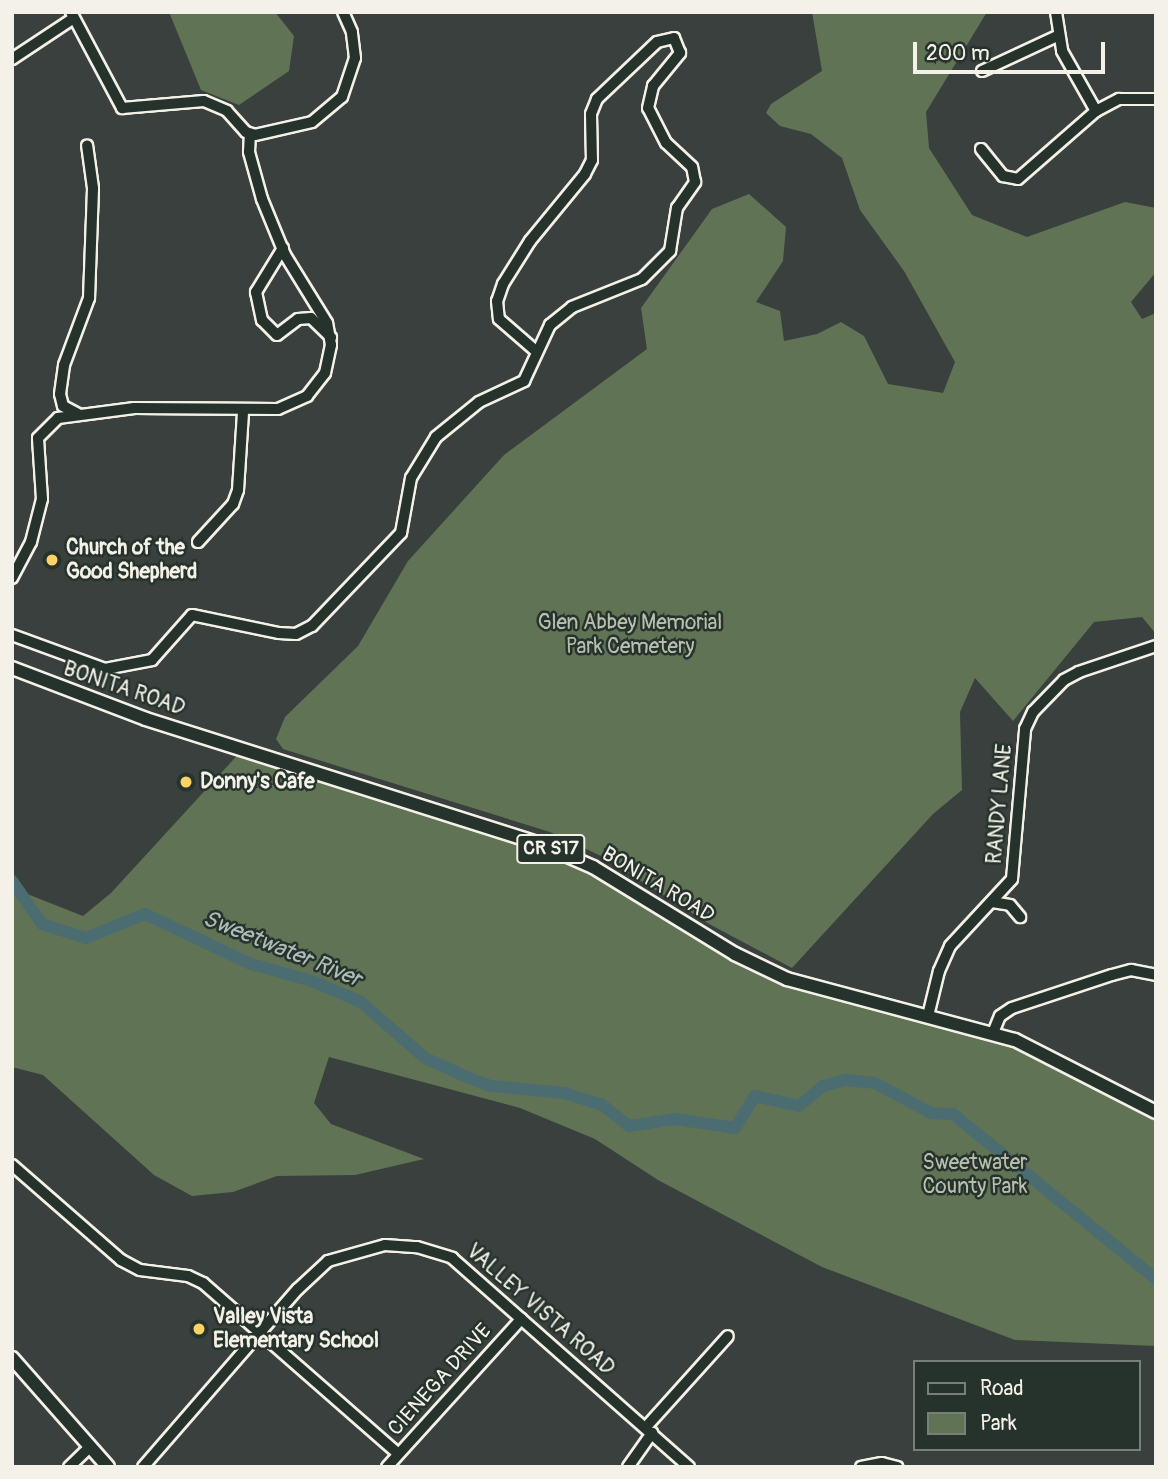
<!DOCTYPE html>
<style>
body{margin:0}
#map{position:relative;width:1168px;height:1479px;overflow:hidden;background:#39403d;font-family:Pangolin,sans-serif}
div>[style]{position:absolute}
.green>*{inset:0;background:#617355}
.river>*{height:12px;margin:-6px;padding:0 6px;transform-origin:6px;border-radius:6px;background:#4b6d71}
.roads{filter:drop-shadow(2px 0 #f4f1e8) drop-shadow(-2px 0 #f4f1e8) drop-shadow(0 2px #f4f1e8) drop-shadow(0 -2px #f4f1e8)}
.minor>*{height:10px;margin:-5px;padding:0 5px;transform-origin:5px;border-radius:5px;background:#26332d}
.major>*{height:12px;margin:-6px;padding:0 6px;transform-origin:6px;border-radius:6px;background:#26332d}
.dots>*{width:19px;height:19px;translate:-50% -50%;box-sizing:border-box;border:4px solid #26332d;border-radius:50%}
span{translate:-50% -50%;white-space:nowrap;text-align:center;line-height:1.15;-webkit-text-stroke:5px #26332d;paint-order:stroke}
.shield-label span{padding:2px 5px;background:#26332d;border:2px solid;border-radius:5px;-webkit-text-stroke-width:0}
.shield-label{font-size:19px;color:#f4f1e8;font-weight:700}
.poi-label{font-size:21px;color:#f4f1e8;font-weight:700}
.left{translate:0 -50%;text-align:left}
.park-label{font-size:21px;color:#b9bfad}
.street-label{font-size:21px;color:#f4f1e8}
.water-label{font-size:23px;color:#b0bcb8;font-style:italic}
.frame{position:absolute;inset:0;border:14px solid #f4f1e8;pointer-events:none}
.legend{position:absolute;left:913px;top:1360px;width:228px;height:91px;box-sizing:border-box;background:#26332d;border:2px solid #787f78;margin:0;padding:9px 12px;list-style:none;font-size:21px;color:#f4f1e8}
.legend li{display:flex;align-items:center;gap:14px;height:35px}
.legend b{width:35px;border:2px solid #787f78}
.scale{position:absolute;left:913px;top:42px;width:192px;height:32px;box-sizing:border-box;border:4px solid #f4f1e8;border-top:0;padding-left:9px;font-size:21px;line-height:24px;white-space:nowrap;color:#f4f1e8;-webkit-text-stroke:5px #26332d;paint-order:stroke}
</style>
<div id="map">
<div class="green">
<div style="clip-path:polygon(169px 12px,275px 12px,294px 36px,289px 71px,239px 105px,201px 90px)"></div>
<div style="clip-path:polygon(812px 12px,987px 12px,926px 112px,929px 148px,972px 215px,1027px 237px,1125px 202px,1156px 208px,1156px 272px,1131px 302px,1142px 319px,1156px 313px,1156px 634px,1142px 617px,1094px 622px,1013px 721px,975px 678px,960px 712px,962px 790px,933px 814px,792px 968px,711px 925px,603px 857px,550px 832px,283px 749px,276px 739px,285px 717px,358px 646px,408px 561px,504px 455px,647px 349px,641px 308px,712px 209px,749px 194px,786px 227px,783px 261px,756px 302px,780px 311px,784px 341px,817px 334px,841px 322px,864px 336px,888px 384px,943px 393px,955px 362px,904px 271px,860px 210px,842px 158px,811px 134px,780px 126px,766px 113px,771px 104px,822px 71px)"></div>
<div style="clip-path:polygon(244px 748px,552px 848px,751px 963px,993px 1032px,1156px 1112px,1156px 1346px,1015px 1340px,822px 1267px,658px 1180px,595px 1139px,520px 1108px,329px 1057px,314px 1103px,331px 1124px,424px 1159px,355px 1175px,277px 1176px,233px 1192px,192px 1196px,154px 1175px,43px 1075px,12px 1067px,12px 888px,83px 916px,111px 893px)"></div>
</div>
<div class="river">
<div style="left:12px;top:881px;width:52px;rotate:55.1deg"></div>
<div style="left:42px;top:924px;width:46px;rotate:17.7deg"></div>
<div style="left:86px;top:938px;width:64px;rotate:-22.1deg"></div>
<div style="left:145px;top:914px;width:117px;rotate:25.3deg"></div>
<div style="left:251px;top:964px;width:63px;rotate:15.6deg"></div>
<div style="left:312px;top:981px;width:53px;rotate:23.2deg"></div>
<div style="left:361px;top:1002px;width:85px;rotate:41.2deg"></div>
<div style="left:425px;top:1058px;width:46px;rotate:24.3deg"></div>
<div style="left:467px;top:1077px;width:26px;rotate:21deg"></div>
<div style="left:491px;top:1086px;width:73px;rotate:5.5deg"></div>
<div style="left:564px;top:1093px;width:39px;rotate:17deg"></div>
<div style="left:601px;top:1104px;width:36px;rotate:38deg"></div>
<div style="left:629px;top:1126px;width:47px;rotate:-8.7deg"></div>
<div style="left:675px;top:1119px;width:61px;rotate:8.5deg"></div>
<div style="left:735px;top:1128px;width:38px;rotate:-58deg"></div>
<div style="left:755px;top:1096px;width:45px;rotate:12.8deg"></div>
<div style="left:799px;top:1106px;width:31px;rotate:-40deg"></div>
<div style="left:823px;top:1086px;width:24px;rotate:-15deg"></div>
<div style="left:846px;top:1080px;width:29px;rotate:6deg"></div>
<div style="left:875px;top:1083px;width:64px;rotate:28.2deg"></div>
<div style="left:931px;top:1113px;width:22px;rotate:3deg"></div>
<div style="left:953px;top:1114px;width:262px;rotate:39.1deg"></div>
</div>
<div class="roads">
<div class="minor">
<div style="left:71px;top:12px;width:109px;rotate:62deg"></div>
<div style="left:122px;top:108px;width:82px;rotate:-4.9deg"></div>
<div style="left:204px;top:101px;width:25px;rotate:23deg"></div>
<div style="left:227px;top:111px;width:28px;rotate:48deg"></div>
<div style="left:246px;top:132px;width:9px;rotate:18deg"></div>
<div style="left:255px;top:135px;width:58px;rotate:-12.8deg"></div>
<div style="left:312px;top:122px;width:39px;rotate:-40deg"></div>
<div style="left:342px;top:97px;width:41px;rotate:-71.6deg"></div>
<div style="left:355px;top:58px;width:26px;rotate:-97deg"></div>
<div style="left:352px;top:32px;width:22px;rotate:-114deg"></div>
<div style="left:1056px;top:12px;width:39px;rotate:81deg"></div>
<div style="left:1062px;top:51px;width:69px;rotate:60.5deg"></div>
<div style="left:12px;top:59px;width:74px;rotate:-33.5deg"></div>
<div style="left:982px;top:71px;width:83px;rotate:-25deg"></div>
<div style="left:981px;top:149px;width:35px;rotate:51deg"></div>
<div style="left:1003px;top:176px;width:15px;rotate:11deg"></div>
<div style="left:1018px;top:179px;width:103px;rotate:-41.1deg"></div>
<div style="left:1096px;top:111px;width:26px;rotate:-28deg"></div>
<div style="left:1119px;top:99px;width:37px"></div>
<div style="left:283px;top:248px;width:52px;rotate:121.5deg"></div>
<div style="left:256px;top:292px;width:29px;rotate:78deg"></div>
<div style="left:262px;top:320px;width:21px;rotate:45deg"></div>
<div style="left:277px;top:335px;width:26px;rotate:-37deg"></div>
<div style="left:298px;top:319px;width:13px;rotate:-4deg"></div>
<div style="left:311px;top:318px;width:28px;rotate:44deg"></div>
<div style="left:78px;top:414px;width:17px;rotate:-152deg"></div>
<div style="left:63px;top:406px;width:12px;rotate:-104deg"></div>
<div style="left:60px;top:394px;width:29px;rotate:-82deg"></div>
<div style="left:64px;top:365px;width:72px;rotate:-69.5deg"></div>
<div style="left:89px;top:298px;width:110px;rotate:-87.9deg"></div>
<div style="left:93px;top:188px;width:43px;rotate:-97.9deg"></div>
<div style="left:198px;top:542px;width:52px;rotate:-47.4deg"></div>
<div style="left:233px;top:504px;width:15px;rotate:-70deg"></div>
<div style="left:238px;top:490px;width:78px;rotate:-86.3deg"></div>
<div style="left:12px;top:578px;width:41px;rotate:-62.2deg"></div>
<div style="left:31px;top:542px;width:44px;rotate:-75.7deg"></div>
<div style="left:42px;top:499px;width:61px;rotate:-93.8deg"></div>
<div style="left:38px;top:438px;width:28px;rotate:-45deg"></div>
<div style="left:58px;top:418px;width:77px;rotate:-7.5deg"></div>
<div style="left:134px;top:408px;width:144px;rotate:0.4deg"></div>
<div style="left:278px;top:409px;width:32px;rotate:-24deg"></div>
<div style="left:307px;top:396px;width:29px;rotate:-52deg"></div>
<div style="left:325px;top:373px;width:29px;rotate:-78deg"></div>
<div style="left:331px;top:345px;width:22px;rotate:-100deg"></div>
<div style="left:327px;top:323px;width:80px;rotate:-121.7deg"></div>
<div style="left:285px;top:255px;width:61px;rotate:-112.3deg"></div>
<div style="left:262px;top:199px;width:49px;rotate:-105.5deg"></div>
<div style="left:249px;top:152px;width:17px;rotate:-87deg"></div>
<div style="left:12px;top:635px;width:99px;rotate:20.1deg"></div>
<div style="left:105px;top:669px;width:48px;rotate:-10.8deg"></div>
<div style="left:152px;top:660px;width:60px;rotate:-48.4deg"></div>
<div style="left:192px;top:615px;width:89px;rotate:11.7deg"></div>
<div style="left:279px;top:633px;width:17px;rotate:3deg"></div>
<div style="left:296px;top:634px;width:18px;rotate:-27deg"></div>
<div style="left:312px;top:626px;width:129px;rotate:-46.3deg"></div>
<div style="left:401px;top:533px;width:56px;rotate:-79.7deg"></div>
<div style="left:411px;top:478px;width:48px;rotate:-58.6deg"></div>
<div style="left:436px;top:437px;width:55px;rotate:-39.1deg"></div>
<div style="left:479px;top:402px;width:50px;rotate:-25deg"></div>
<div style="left:524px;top:381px;width:62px;rotate:-65.1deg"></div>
<div style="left:550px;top:325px;width:28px;rotate:-39deg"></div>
<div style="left:572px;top:307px;width:75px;rotate:-21.8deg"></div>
<div style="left:642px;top:279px;width:40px;rotate:-45deg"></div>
<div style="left:670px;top:251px;width:44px;rotate:-80.8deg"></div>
<div style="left:677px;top:208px;width:32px;rotate:-55deg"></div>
<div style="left:695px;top:182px;width:15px;rotate:-101deg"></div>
<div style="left:692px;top:167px;width:35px;rotate:-137deg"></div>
<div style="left:666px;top:143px;width:39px;rotate:-117deg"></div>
<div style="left:648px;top:108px;width:23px;rotate:-77deg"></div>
<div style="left:653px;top:86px;width:43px;rotate:-50.7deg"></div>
<div style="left:680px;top:53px;width:16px;rotate:-112deg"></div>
<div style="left:674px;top:38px;width:17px;rotate:167deg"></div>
<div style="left:657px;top:42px;width:83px;rotate:136.5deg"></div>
<div style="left:597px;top:99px;width:16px;rotate:112deg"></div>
<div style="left:591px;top:114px;width:46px;rotate:88.8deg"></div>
<div style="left:592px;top:160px;width:16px;rotate:117deg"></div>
<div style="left:585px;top:174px;width:87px;rotate:129.4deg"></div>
<div style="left:530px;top:241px;width:51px;rotate:122.1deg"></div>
<div style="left:503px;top:284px;width:18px;rotate:109deg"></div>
<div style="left:497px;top:301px;width:18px;rotate:84deg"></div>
<div style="left:499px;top:319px;width:50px;rotate:41deg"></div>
<div style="left:992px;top:902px;width:18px;rotate:9deg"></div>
<div style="left:1010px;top:905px;width:16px;rotate:50deg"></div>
<div style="left:928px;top:1016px;width:46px;rotate:-76.3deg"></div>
<div style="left:939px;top:971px;width:27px;rotate:-66deg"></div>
<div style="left:950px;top:946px;width:91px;rotate:-47.2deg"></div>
<div style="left:1012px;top:879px;width:151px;rotate:-85deg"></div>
<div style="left:1025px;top:729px;width:19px;rotate:-65deg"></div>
<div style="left:1033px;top:712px;width:45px;rotate:-45.9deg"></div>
<div style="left:1064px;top:680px;width:17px;rotate:-28deg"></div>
<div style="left:1079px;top:672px;width:81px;rotate:-18.7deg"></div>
<div style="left:993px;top:1033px;width:18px;rotate:-68deg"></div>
<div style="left:1000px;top:1016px;width:14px;rotate:-34deg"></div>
<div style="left:1012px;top:1008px;width:105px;rotate:-18.3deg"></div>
<div style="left:1112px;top:975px;width:20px;rotate:-15deg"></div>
<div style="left:1131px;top:970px;width:25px;rotate:11deg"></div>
<div style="left:12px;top:1165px;width:145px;rotate:41.1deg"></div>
<div style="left:121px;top:1260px;width:21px;rotate:28deg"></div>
<div style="left:140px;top:1270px;width:48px;rotate:7.1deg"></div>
<div style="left:188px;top:1276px;width:17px;rotate:25deg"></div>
<div style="left:203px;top:1283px;width:259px;rotate:41.2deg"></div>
<div style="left:646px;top:1427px;width:122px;rotate:-48deg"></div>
<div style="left:69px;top:1467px;width:28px;rotate:-44deg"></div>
<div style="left:143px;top:1467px;width:236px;rotate:-49deg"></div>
<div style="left:298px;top:1289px;width:41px;rotate:-43deg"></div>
<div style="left:328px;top:1261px;width:59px;rotate:-15.7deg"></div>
<div style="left:385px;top:1245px;width:32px;rotate:4deg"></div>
<div style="left:417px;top:1247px;width:37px;rotate:17deg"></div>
<div style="left:452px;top:1258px;width:316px;rotate:41.4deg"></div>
<div style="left:387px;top:1467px;width:200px;rotate:-47.8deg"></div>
<div style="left:628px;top:1467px;width:42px;rotate:-54.8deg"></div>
<div style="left:861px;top:1467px;width:21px;rotate:-11deg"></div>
<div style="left:882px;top:1463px;width:16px;rotate:15deg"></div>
</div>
<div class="major">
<div style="left:12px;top:668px;width:143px;rotate:20.8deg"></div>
<div style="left:146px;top:719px;width:411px;rotate:17.6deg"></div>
<div style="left:538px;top:843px;width:60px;rotate:23.6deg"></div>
<div style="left:593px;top:867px;width:167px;rotate:31.5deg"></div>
<div style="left:735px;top:954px;width:58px;rotate:25.7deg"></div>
<div style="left:787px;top:979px;width:236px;rotate:15deg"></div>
<div style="left:1015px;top:1040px;width:158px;rotate:27.1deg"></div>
<div style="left:12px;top:1358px;width:145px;rotate:48.6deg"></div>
</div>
</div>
<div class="dots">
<div style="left:52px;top:560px;background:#ffd166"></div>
<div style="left:186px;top:782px;background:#ffd166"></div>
<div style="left:199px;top:1329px;background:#ffd166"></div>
</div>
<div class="shield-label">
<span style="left:551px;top:849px">CR S17</span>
</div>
<div class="poi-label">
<span class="left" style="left:66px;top:560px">Church of the<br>Good Shepherd</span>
<span class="left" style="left:200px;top:782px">Donny's Cafe</span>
<span class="left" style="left:213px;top:1329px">Valley Vista<br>Elementary School</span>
</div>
<div class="park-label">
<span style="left:630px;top:635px">Glen Abbey Memorial<br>Park Cemetery</span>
<span style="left:975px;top:1175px">Sweetwater<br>County Park</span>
</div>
<div class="street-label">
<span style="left:124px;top:689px;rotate:19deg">BONITA ROAD</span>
<span style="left:1000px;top:804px;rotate:-85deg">RANDY LANE</span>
<span style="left:658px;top:885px;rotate:31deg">BONITA ROAD</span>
<span style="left:540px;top:1310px;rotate:41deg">VALLEY VISTA ROAD</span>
<span style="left:440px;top:1380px;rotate:-48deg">CIENEGA DRIVE</span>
</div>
<div class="water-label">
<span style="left:282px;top:949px;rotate:22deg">Sweetwater River</span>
</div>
<div class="frame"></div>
<ul class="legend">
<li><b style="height:9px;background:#26332d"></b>Road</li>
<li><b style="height:19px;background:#617355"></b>Park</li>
</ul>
<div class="scale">200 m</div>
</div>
